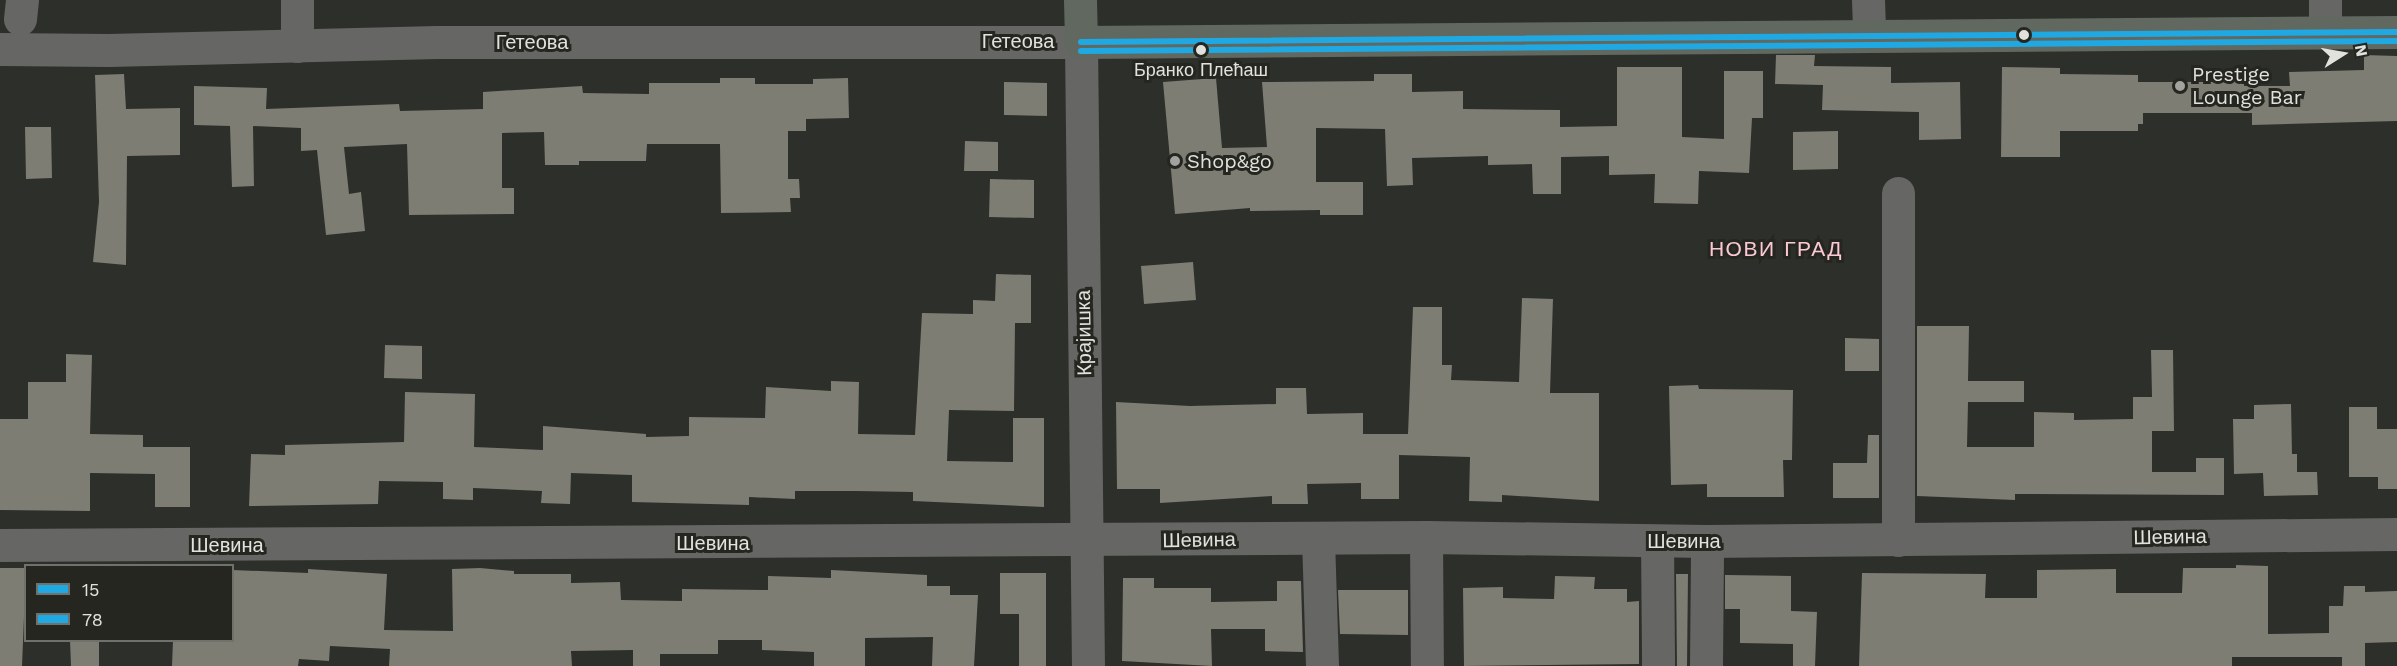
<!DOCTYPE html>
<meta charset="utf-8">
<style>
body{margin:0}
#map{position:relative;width:2397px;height:666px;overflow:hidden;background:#2d2f2a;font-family:"Work Sans",sans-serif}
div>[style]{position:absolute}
.building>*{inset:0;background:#7d7d73}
.minor>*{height:33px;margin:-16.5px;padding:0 16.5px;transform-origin:16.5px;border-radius:16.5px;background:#666765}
.major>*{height:33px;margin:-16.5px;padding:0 16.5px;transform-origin:16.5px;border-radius:16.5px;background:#61685f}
.bus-1>*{height:6px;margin:-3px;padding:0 3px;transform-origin:3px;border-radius:3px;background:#20a8e3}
.bus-2>*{height:6px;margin:-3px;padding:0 3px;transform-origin:3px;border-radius:3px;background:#20a8e3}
.dots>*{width:16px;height:16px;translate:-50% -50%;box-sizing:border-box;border:3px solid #24261f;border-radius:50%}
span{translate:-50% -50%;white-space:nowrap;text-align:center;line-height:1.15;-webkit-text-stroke:6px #24261f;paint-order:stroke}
.bus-label{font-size:18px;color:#e1e2de}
.street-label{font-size:20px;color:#e1e2de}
.poi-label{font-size:20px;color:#e1e2de}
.left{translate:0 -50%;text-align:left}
.neighbourhood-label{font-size:21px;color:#fbc8d4;letter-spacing:1.5px}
.legend{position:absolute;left:24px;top:564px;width:210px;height:78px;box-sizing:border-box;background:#24261f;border:2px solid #70716b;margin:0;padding:8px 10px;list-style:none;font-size:18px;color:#e1e2de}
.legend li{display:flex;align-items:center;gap:12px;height:30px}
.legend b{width:30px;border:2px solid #70716b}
.north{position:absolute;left:2313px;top:24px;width:60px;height:60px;-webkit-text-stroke:4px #24261f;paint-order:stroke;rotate:79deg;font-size:16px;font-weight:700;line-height:24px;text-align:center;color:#e1e2de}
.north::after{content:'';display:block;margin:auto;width:21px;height:27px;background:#e1e2de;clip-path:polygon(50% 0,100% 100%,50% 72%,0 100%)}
</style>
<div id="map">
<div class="building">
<div style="clip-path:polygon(1776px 55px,1815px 55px,1814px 66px,1891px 67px,1891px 83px,1960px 82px,1961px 139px,1919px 140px,1919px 112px,1822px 110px,1823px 85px,1775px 84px)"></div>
<div style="clip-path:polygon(2364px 55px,2397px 56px,2397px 121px,2252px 125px,2252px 113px,2143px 113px,2143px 124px,2138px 124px,2138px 131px,2060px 131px,2060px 157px,2001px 157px,2002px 67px,2060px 68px,2060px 74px,2138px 75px,2138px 82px,2213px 82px,2213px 76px,2244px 76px,2244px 86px,2290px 86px,2289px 72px,2364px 70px)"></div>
<div style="clip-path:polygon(1617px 67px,1682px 67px,1682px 137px,1724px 139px,1724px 71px,1763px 71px,1763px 118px,1752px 118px,1749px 173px,1699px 171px,1698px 204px,1654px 203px,1655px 174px,1609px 175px,1609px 156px,1561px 157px,1561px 194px,1533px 194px,1532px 164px,1488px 165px,1488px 156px,1412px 158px,1413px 185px,1387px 186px,1385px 129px,1316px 128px,1316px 182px,1363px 182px,1363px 215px,1320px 215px,1320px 210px,1250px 211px,1250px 208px,1175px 214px,1163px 82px,1216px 78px,1222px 148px,1267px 147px,1262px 82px,1374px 81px,1374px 74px,1412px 74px,1412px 92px,1463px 91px,1463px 109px,1560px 110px,1560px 127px,1617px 126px)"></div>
<div style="clip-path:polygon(124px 74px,126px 109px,180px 108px,180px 155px,127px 156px,126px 265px,93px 262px,99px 202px,95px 75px)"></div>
<div style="clip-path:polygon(720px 78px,755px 78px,755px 84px,813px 84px,813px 79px,848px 78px,849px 118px,806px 119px,806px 131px,788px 131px,788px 179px,799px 179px,800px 198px,790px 198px,791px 212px,721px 213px,720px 144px,647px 144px,646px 161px,579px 161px,579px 165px,545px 165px,544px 132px,502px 133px,502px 188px,514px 188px,514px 214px,409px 215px,407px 144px,344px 147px,349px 194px,361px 192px,365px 231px,326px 235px,317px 150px,301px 151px,301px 128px,253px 126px,254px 186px,232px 187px,230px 126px,194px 125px,194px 86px,267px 88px,266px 109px,399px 104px,400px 111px,483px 109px,483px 92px,582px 86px,583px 93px,649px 94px,649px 83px,720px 83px)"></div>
<div style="clip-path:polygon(1004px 82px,1047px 83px,1047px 116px,1004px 115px)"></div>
<div style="clip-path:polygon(25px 127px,51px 127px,52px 178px,26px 179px)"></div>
<div style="clip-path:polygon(1838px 131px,1838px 169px,1793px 170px,1793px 132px)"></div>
<div style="clip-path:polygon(965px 141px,998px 142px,998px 171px,964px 171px)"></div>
<div style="clip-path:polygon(990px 179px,1034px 180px,1034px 218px,989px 217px)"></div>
<div style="clip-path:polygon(1193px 262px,1196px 300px,1144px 304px,1141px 266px)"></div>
<div style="clip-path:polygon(996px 274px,1031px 275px,1031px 323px,1015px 323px,1014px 411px,949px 410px,947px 461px,1013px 462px,1013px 418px,1044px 418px,1044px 507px,913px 501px,913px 492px,856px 491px,795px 491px,795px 499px,749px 497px,749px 505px,632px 502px,632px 475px,571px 473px,570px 504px,541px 503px,542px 491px,473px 488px,473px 500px,443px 499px,443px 482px,379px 481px,378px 504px,249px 506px,251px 454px,285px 455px,285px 445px,404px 442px,405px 392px,475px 394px,474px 447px,543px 450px,543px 426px,646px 434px,646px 437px,689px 436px,689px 417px,765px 418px,766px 387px,831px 391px,831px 381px,859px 382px,858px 434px,915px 435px,922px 313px,973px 314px,973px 300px,995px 301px)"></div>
<div style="clip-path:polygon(1522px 298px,1553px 299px,1550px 393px,1599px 393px,1599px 501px,1502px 495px,1502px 502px,1469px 501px,1470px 457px,1399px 455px,1399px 499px,1361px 499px,1361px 483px,1307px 484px,1308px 504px,1272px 504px,1272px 496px,1160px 503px,1160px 489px,1117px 489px,1116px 402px,1190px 406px,1276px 404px,1276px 388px,1306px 388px,1307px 414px,1363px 413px,1363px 434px,1408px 434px,1413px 307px,1442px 307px,1442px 365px,1452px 365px,1451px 380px,1519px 382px)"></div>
<div style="clip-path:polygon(1917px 326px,1969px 326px,1968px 381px,2024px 381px,2024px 402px,1968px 402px,1967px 447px,2034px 447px,2034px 412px,2074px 413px,2074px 420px,2133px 419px,2133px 397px,2152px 397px,2151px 350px,2173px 350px,2174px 431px,2152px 431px,2152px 472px,2196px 472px,2196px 458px,2224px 458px,2224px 495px,2015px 494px,2015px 500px,1917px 496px)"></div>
<div style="clip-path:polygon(1845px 338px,1879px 339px,1879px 371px,1845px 371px)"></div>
<div style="clip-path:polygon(385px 345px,422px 346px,422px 379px,384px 378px)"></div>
<div style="clip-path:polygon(66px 354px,92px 355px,90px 434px,143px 435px,143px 447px,190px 447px,190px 507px,155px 507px,155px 474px,90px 473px,90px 511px,0 510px,0 419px,28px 419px,28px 382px,66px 382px)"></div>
<div style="clip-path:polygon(1698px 385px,1699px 389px,1793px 390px,1792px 460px,1783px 460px,1784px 497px,1707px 497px,1707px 484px,1671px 485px,1669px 386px)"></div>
<div style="clip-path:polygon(2291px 404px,2292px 454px,2297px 454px,2297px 472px,2317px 472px,2318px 495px,2264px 496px,2263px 473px,2234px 474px,2233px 419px,2254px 419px,2254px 405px)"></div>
<div style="clip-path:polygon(2349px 407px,2377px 407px,2377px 429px,2397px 429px,2397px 489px,2378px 489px,2378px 477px,2349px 477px)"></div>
<div style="clip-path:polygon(1868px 435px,1879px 435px,1879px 498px,1833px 498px,1833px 463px,1867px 463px)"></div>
<div style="clip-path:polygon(2236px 565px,2268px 566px,2268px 634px,2329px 633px,2329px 606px,2343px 606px,2344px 586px,2365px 586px,2365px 592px,2397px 591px,2397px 642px,2365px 643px,2365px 666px,2342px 666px,2342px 657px,2232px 657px,2232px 666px,1859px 666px,1862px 573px,1986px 574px,1985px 598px,2037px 598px,2037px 570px,2116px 569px,2116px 593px,2182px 593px,2183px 568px,2236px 568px)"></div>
<div style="clip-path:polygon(0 568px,26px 568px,22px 666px,0 666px)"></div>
<div style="clip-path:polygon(480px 568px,514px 571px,514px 574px,571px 574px,571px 583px,620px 582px,621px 600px,682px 601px,682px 589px,768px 590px,768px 576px,831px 578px,831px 570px,927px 575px,927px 586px,950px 586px,950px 595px,978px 595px,974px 666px,932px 666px,933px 637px,865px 638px,865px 666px,814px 666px,814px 652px,762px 650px,762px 640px,718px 640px,718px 654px,660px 654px,660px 666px,633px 666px,633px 650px,571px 651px,572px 666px,389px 666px,390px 649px,330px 646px,329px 661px,299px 659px,298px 666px,172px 666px,173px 640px,232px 640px,232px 570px,308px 573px,308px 569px,387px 574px,384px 630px,453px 631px,452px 569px)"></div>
<div style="clip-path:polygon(1000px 573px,1046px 573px,1046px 666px,1019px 666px,1019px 614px,1000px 614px)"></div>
<div style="clip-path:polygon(1676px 574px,1688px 574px,1687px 666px,1677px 666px)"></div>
<div style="clip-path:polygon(1725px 575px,1791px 576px,1791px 611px,1817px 612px,1815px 666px,1793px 666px,1793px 644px,1740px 643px,1740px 609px,1725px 609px)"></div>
<div style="clip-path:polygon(1555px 576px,1595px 577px,1594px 589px,1627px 589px,1627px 602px,1639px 601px,1639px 664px,1464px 666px,1463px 588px,1503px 587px,1503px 598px,1554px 599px)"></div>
<div style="clip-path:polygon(1123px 578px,1154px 578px,1154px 588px,1211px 588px,1211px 602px,1277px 601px,1277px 581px,1301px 581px,1303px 652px,1265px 651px,1265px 629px,1211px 629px,1212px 666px,1122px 661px)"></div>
<div style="clip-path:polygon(1338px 590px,1408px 590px,1408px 635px,1340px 634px)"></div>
<div style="clip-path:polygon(70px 640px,99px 640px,99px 666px,71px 666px)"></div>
</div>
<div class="minor">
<div style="left:1868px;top:0;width:35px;rotate:88deg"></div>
<div style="left:2325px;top:0;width:31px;rotate:90deg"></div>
<div style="left:20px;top:19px;width:19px;rotate:-84deg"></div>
<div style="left:297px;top:46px;width:46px;rotate:-90deg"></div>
<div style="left:0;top:49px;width:108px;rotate:0.5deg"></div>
<div style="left:108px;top:50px;width:329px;rotate:-1.4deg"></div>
<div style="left:437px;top:42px;width:644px"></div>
<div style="left:1081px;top:42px;width:624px;rotate:89.36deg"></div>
<div style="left:1426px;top:537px;width:129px;rotate:89.6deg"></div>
<div style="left:1318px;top:538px;width:128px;rotate:88.2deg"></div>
<div style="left:1898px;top:540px;width:347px;rotate:-90deg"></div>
<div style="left:1657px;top:541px;width:125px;rotate:89.5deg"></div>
<div style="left:0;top:545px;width:1426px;rotate:-0.32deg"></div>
<div style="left:1426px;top:537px;width:281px;rotate:0.8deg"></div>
<div style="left:1707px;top:541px;width:690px;rotate:-0.58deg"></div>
<div style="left:1706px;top:666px;width:125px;rotate:-89.5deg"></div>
</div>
<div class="major">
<div style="left:1080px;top:0;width:42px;rotate:88.6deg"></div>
<div style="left:1081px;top:42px;width:1316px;rotate:-0.44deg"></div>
</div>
<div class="bus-1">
<div style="left:1081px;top:42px;width:1316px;rotate:-0.44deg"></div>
</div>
<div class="bus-2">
<div style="left:1081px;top:51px;width:1316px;rotate:-0.44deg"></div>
</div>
<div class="dots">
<div style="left:2024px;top:35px;background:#e1e2de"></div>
<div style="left:1201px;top:50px;background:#e1e2de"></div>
<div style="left:2180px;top:86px;background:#a2a39f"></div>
<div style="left:1175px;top:161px;background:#a2a39f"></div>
</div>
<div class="bus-label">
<span style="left:1201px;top:70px">Бранко Плећаш</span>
</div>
<div class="street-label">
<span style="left:1018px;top:41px">Гетеова</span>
<span style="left:532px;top:42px">Гетеова</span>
<span style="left:1084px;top:333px;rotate:-91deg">Крајишка</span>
<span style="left:2170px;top:537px;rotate:-1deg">Шевина</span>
<span style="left:1199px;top:540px;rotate:-1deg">Шевина</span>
<span style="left:1684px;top:541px">Шевина</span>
<span style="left:713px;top:543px">Шевина</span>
<span style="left:227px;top:545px">Шевина</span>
</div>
<div class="poi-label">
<span class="left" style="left:2192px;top:86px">Prestige<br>Lounge Bar</span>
<span class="left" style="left:1187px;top:161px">Shop&amp;go</span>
</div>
<div class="neighbourhood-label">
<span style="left:1776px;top:249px">НОВИ ГРАД</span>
</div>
<ul class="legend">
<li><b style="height:8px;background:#20a8e3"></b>15</li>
<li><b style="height:8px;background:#20a8e3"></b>78</li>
</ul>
<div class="north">N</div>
</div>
